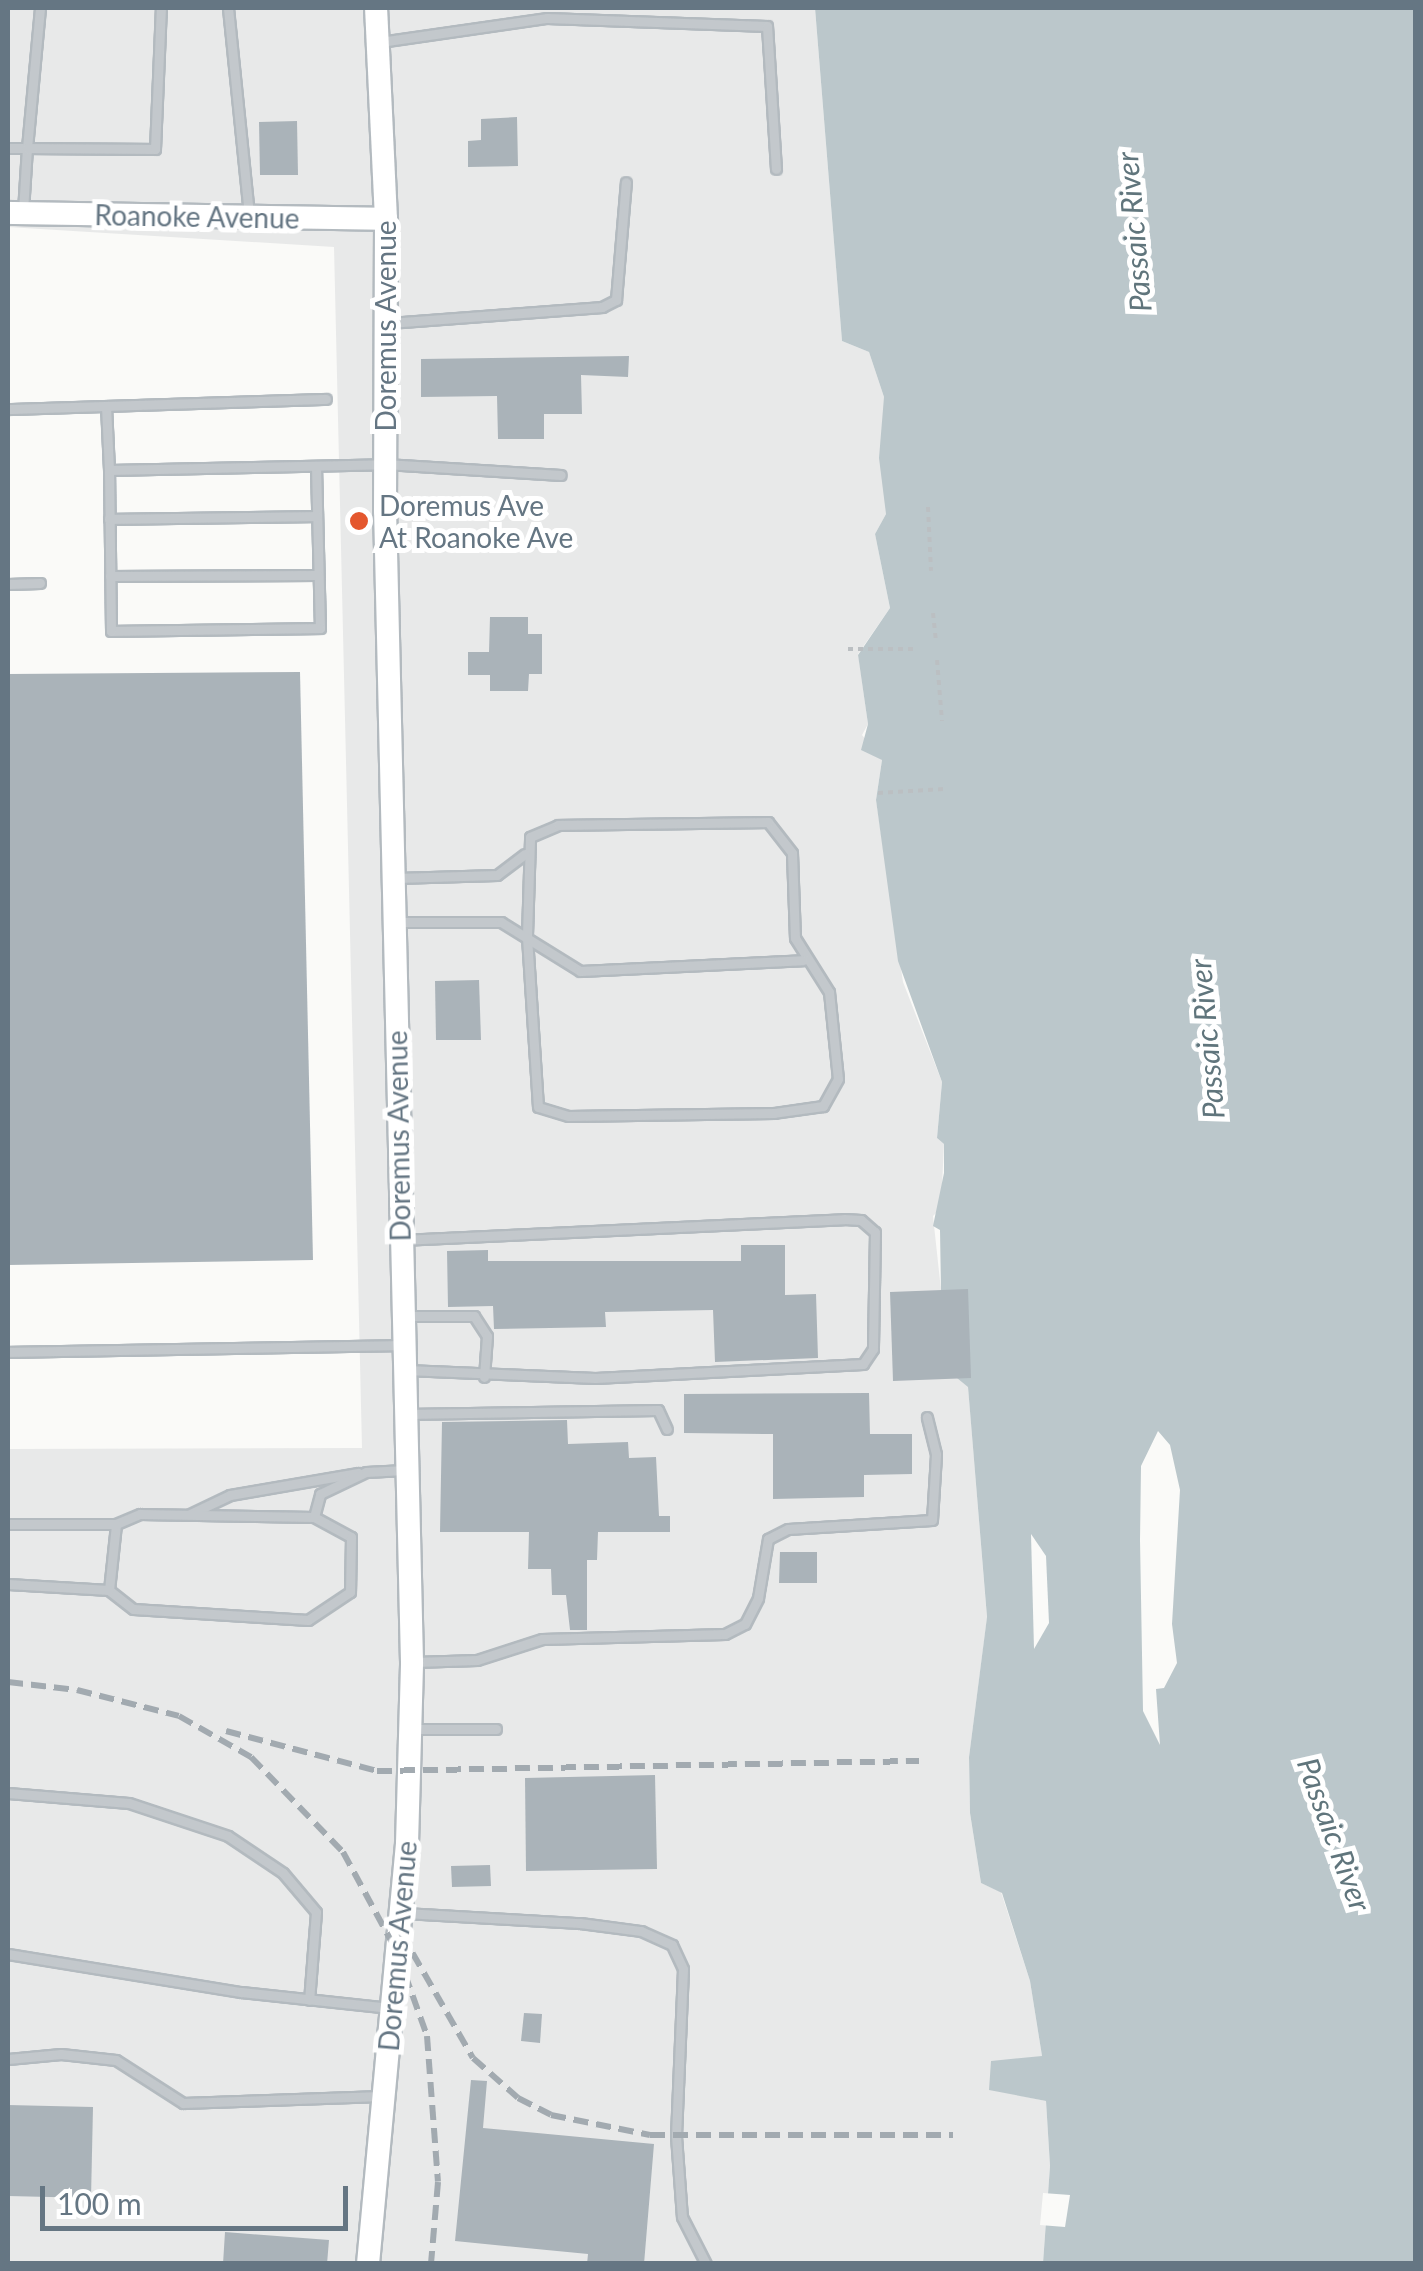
<!DOCTYPE html>
<style>
body{margin:0}
#map{position:relative;width:1423px;height:2271px;overflow:hidden;background:#fafaf8;font-family:Lato,sans-serif}
div>[style]{position:absolute}
.built>*{inset:0;background:#e8e9e9}
.water>*{inset:0;background:#bbc7cb}
.pier>*{inset:0;background:#fafaf8}
.building>*{inset:0;background:#aab3b9}
.path>*{height:4px;margin-top:-2px;transform-origin:0;background:repeating-linear-gradient(90deg,#bbbfc2 0 5px,transparent 0 10px)}
.roads{filter:drop-shadow(2px 0 #b3babf) drop-shadow(-2px 0 #b3babf) drop-shadow(0 2px #b3babf) drop-shadow(0 -2px #b3babf)}
.lane>*{height:9px;margin:-4.5px;padding:0 4.5px;transform-origin:4.5px;border-radius:4.5px;background:#c3c8cc}
.secondary>*{height:22px;margin:-11px;padding:0 11px;transform-origin:11px;border-radius:11px;background:#fff}
.rail>*{height:6px;margin-top:-3px;transform-origin:0;background:repeating-linear-gradient(90deg,#a2aab0 0 15px,transparent 0 23px)}
.dots>*{width:28px;height:28px;translate:-50% -50%;box-sizing:border-box;border:5px solid #fff;border-radius:50%}
span{translate:-50% -50%;white-space:nowrap;text-align:center;line-height:1.15;-webkit-text-stroke:10px #fff;paint-order:stroke}
.street-label{font-size:28px;color:#657683}
.poi-label{font-size:28px;color:#657683}
.left{translate:0 -50%;text-align:left}
.water-label{font-size:30px;color:#60757c;font-style:italic}
.frame{position:absolute;inset:0;border:10px solid #657683;pointer-events:none}
.scale{position:absolute;left:40px;top:2186px;width:308px;height:45px;box-sizing:border-box;border:5px solid #657683;border-top:0;padding-left:12px;font-size:30px;line-height:35px;white-space:nowrap;color:#657683;-webkit-text-stroke:8px #fff;paint-order:stroke}
</style>
<div id="map">
<div class="built">
<div style="clip-path:polygon(8px 8px,815px 8px,842px 341px,869px 352px,884px 397px,886px 514px,875px 534px,890px 608px,858px 654px,868px 724px,862px 735px,882px 760px,876px 800px,903px 982px,942px 1082px,937px 1138px,944px 1144px,941px 1208px,933px 1216px,941px 1290px,968px 1386px,987px 1618px,969px 1757px,970px 1813px,981px 1883px,1001px 1892px,1030px 1981px,1042px 2056px,989px 2089px,1046px 2101px,1050px 2166px,1043px 2263px,8px 2263px,8px 1449px,362px 1448px,334px 247px,8px 227px)"></div>
</div>
<div class="water">
<div style="clip-path:polygon(815px 8px,1415px 8px,1415px 2263px,1043px 2263px,1050px 2166px,1046px 2101px,989px 2090px,991px 2061px,1042px 2056px,1030px 1981px,1002px 1893px,981px 1883px,970px 1813px,969px 1757px,987px 1617px,968px 1387px,957px 1378px,941px 1290px,940px 1230px,933px 1226px,944px 1173px,944px 1144px,937px 1138px,942px 1082px,898px 961px,876px 800px,882px 760px,861px 750px,868px 724px,858px 655px,890px 608px,875px 534px,886px 514px,879px 458px,884px 397px,869px 352px,842px 341px)"></div>
</div>
<div class="pier">
<div style="clip-path:polygon(1158px 1431px,1170px 1445px,1180px 1490px,1172px 1624px,1177px 1663px,1164px 1688px,1156px 1689px,1160px 1745px,1143px 1711px,1140px 1540px,1141px 1466px)"></div>
<div style="clip-path:polygon(1031px 1534px,1046px 1556px,1049px 1623px,1034px 1649px)"></div>
<div style="clip-path:polygon(1043px 2193px,1070px 2195px,1065px 2227px,1040px 2225px)"></div>
</div>
<div class="building">
<div style="clip-path:polygon(517px 117px,518px 166px,468px 167px,468px 141px,481px 140px,481px 119px)"></div>
<div style="clip-path:polygon(297px 121px,298px 175px,260px 175px,259px 122px)"></div>
<div style="clip-path:polygon(629px 356px,628px 377px,581px 375px,582px 414px,544px 414px,544px 439px,498px 439px,497px 396px,421px 397px,421px 359px)"></div>
<div style="clip-path:polygon(490px 617px,528px 617px,528px 634px,542px 634px,542px 674px,529px 674px,528px 691px,490px 691px,490px 675px,468px 675px,468px 652px,489px 652px)"></div>
<div style="clip-path:polygon(300px 672px,313px 1260px,8px 1265px,8px 674px)"></div>
<div style="clip-path:polygon(479px 980px,481px 1040px,436px 1040px,435px 981px)"></div>
<div style="clip-path:polygon(741px 1245px,785px 1245px,785px 1295px,816px 1294px,818px 1358px,715px 1362px,713px 1310px,605px 1312px,606px 1327px,494px 1329px,493px 1306px,448px 1307px,447px 1251px,488px 1250px,488px 1261px,741px 1261px)"></div>
<div style="clip-path:polygon(968px 1289px,971px 1378px,893px 1381px,890px 1292px)"></div>
<div style="clip-path:polygon(869px 1393px,870px 1434px,912px 1434px,912px 1474px,864px 1475px,864px 1497px,773px 1499px,773px 1434px,684px 1433px,684px 1394px)"></div>
<div style="clip-path:polygon(567px 1420px,568px 1444px,628px 1442px,629px 1458px,656px 1457px,659px 1516px,670px 1516px,670px 1532px,598px 1532px,597px 1560px,587px 1560px,587px 1630px,570px 1630px,566px 1595px,552px 1595px,551px 1569px,528px 1569px,529px 1532px,440px 1532px,442px 1422px)"></div>
<div style="clip-path:polygon(780px 1552px,817px 1552px,817px 1583px,779px 1583px)"></div>
<div style="clip-path:polygon(655px 1775px,657px 1869px,526px 1871px,525px 1778px)"></div>
<div style="clip-path:polygon(490px 1865px,491px 1886px,452px 1887px,451px 1866px)"></div>
<div style="clip-path:polygon(524px 2013px,542px 2014px,540px 2043px,521px 2041px)"></div>
<div style="clip-path:polygon(471px 2080px,487px 2081px,483px 2128px,654px 2144px,644px 2264px,587px 2264px,588px 2254px,455px 2241px)"></div>
<div style="clip-path:polygon(8px 2105px,93px 2107px,91px 2198px,8px 2196px)"></div>
<div style="clip-path:polygon(225px 2232px,329px 2240px,327px 2264px,223px 2264px)"></div>
</div>
<div class="path">
<div style="left:928px;top:507px;width:64px;rotate:87.3deg"></div>
<div style="left:933px;top:613px;width:28px;rotate:84deg"></div>
<div style="left:848px;top:649px;width:70px"></div>
<div style="left:937px;top:660px;width:61px;rotate:85.3deg"></div>
<div style="left:878px;top:793px;width:66px;rotate:-3.5deg"></div>
</div>
<div class="roads">
<div class="lane">
<div style="left:228px;top:8px;width:207px;rotate:84.2deg"></div>
<div style="left:380px;top:42px;width:169px;rotate:-8.2deg"></div>
<div style="left:547px;top:18px;width:220px;rotate:2.1deg"></div>
<div style="left:767px;top:26px;width:143px;rotate:86.4deg"></div>
<div style="left:8px;top:148px;width:19px"></div>
<div style="left:27px;top:148px;width:141px;rotate:-84.7deg"></div>
<div style="left:23px;top:211px;width:63px;rotate:-86.4deg"></div>
<div style="left:27px;top:148px;width:128px;rotate:0.4deg"></div>
<div style="left:155px;top:149px;width:141px;rotate:-87.6deg"></div>
<div style="left:389px;top:323px;width:214px;rotate:-4.3deg"></div>
<div style="left:602px;top:307px;width:16px;rotate:-27deg"></div>
<div style="left:616px;top:300px;width:118px;rotate:-85.2deg"></div>
<div style="left:106px;top:406px;width:64px;rotate:87.3deg"></div>
<div style="left:8px;top:409px;width:318px;rotate:-1.8deg"></div>
<div style="left:316px;top:466px;width:162px;rotate:88.6deg"></div>
<div style="left:320px;top:628px;width:209px;rotate:179.2deg"></div>
<div style="left:111px;top:631px;width:161px;rotate:-90.7deg"></div>
<div style="left:109px;top:470px;width:276px;rotate:-1.2deg"></div>
<div style="left:385px;top:464px;width:176px;rotate:3.6deg"></div>
<div style="left:109px;top:519px;width:208px;rotate:-0.8deg"></div>
<div style="left:110px;top:576px;width:208px;rotate:-0.3deg"></div>
<div style="left:8px;top:584px;width:32px;rotate:-2deg"></div>
<div style="left:768px;top:822px;width:39px;rotate:52deg"></div>
<div style="left:792px;top:853px;width:85px;rotate:88deg"></div>
<div style="left:795px;top:938px;width:64px;rotate:57.8deg"></div>
<div style="left:829px;top:992px;width:87px;rotate:84.1deg"></div>
<div style="left:838px;top:1079px;width:31px;rotate:119deg"></div>
<div style="left:823px;top:1106px;width:49px;rotate:171.9deg"></div>
<div style="left:774px;top:1113px;width:206px;rotate:179.2deg"></div>
<div style="left:568px;top:1116px;width:31px;rotate:-163deg"></div>
<div style="left:538px;top:1107px;width:172px;rotate:-93.7deg"></div>
<div style="left:527px;top:935px;width:98px;rotate:-88.2deg"></div>
<div style="left:530px;top:837px;width:30px;rotate:-23deg"></div>
<div style="left:558px;top:825px;width:210px;rotate:-0.8deg"></div>
<div style="left:396px;top:878px;width:101px;rotate:-1.7deg"></div>
<div style="left:497px;top:875px;width:35px;rotate:-37deg"></div>
<div style="left:396px;top:922px;width:105px"></div>
<div style="left:501px;top:922px;width:93px;rotate:31.8deg"></div>
<div style="left:580px;top:971px;width:223px;rotate:-2.8deg"></div>
<div style="left:401px;top:1240px;width:443px;rotate:-2.7deg"></div>
<div style="left:844px;top:1219px;width:17px;rotate:3deg"></div>
<div style="left:861px;top:1220px;width:18px;rotate:41deg"></div>
<div style="left:875px;top:1232px;width:117px;rotate:91deg"></div>
<div style="left:873px;top:1349px;width:18px;rotate:124deg"></div>
<div style="left:863px;top:1364px;width:268px;rotate:177deg"></div>
<div style="left:595px;top:1378px;width:189px;rotate:-177.6deg"></div>
<div style="left:404px;top:1316px;width:70px"></div>
<div style="left:474px;top:1316px;width:24px;rotate:57deg"></div>
<div style="left:487px;top:1336px;width:41px;rotate:94.2deg"></div>
<div style="left:8px;top:1352px;width:394px;rotate:-1deg"></div>
<div style="left:406px;top:1414px;width:252px;rotate:-0.9deg"></div>
<div style="left:658px;top:1410px;width:21px;rotate:65deg"></div>
<div style="left:190px;top:1514px;width:44px;rotate:-25.4deg"></div>
<div style="left:230px;top:1495px;width:130px;rotate:-9.8deg"></div>
<div style="left:314px;top:1517px;width:42px;rotate:28.4deg"></div>
<div style="left:351px;top:1537px;width:55px;rotate:91deg"></div>
<div style="left:350px;top:1592px;width:50px;rotate:146.3deg"></div>
<div style="left:308px;top:1620px;width:175px;rotate:-176.4deg"></div>
<div style="left:133px;top:1609px;width:31px;rotate:-142deg"></div>
<div style="left:109px;top:1590px;width:66px;rotate:-83.9deg"></div>
<div style="left:116px;top:1524px;width:26px;rotate:-23deg"></div>
<div style="left:140px;top:1514px;width:174px;rotate:1deg"></div>
<div style="left:314px;top:1517px;width:24px;rotate:-75deg"></div>
<div style="left:320px;top:1494px;width:51px;rotate:-25.6deg"></div>
<div style="left:366px;top:1472px;width:39px;rotate:-3deg"></div>
<div style="left:8px;top:1524px;width:108px"></div>
<div style="left:8px;top:1584px;width:101px;rotate:3.4deg"></div>
<div style="left:414px;top:1662px;width:63px;rotate:-1.8deg"></div>
<div style="left:477px;top:1660px;width:68px;rotate:-17.9deg"></div>
<div style="left:542px;top:1639px;width:183px;rotate:-1.6deg"></div>
<div style="left:725px;top:1634px;width:22px;rotate:-27deg"></div>
<div style="left:745px;top:1624px;width:29px;rotate:-63deg"></div>
<div style="left:758px;top:1598px;width:60px;rotate:-80.4deg"></div>
<div style="left:768px;top:1539px;width:22px;rotate:-27deg"></div>
<div style="left:788px;top:1529px;width:144px;rotate:-3.6deg"></div>
<div style="left:932px;top:1520px;width:66px;rotate:-86.5deg"></div>
<div style="left:936px;top:1454px;width:38px;rotate:-104deg"></div>
<div style="left:412px;top:1729px;width:84px"></div>
<div style="left:8px;top:1793px;width:121px;rotate:4.7deg"></div>
<div style="left:129px;top:1803px;width:104px;rotate:18.4deg"></div>
<div style="left:228px;top:1836px;width:66px;rotate:33.9deg"></div>
<div style="left:283px;top:1873px;width:51px;rotate:49.8deg"></div>
<div style="left:316px;top:1912px;width:88px;rotate:94.5deg"></div>
<div style="left:404px;top:1913px;width:176px;rotate:3.3deg"></div>
<div style="left:580px;top:1923px;width:62px;rotate:7.5deg"></div>
<div style="left:641px;top:1931px;width:34px;rotate:24deg"></div>
<div style="left:672px;top:1945px;width:26px;rotate:65deg"></div>
<div style="left:683px;top:1969px;width:167px;rotate:92.4deg"></div>
<div style="left:676px;top:2136px;width:81px;rotate:85.8deg"></div>
<div style="left:682px;top:2217px;width:53px;rotate:62.9deg"></div>
<div style="left:8px;top:1954px;width:236px;rotate:9.3deg"></div>
<div style="left:241px;top:1992px;width:150px;rotate:6.1deg"></div>
<div style="left:8px;top:2059px;width:53px;rotate:-5.4deg"></div>
<div style="left:61px;top:2054px;width:55px;rotate:6.2deg"></div>
<div style="left:116px;top:2060px;width:80px;rotate:32.7deg"></div>
<div style="left:183px;top:2103px;width:198px;rotate:-2deg"></div>
</div>
<div class="secondary">
<div style="left:8px;top:213px;width:378px;rotate:0.9deg"></div>
<div style="left:368px;top:2264px;width:422px;rotate:-84.7deg"></div>
<div style="left:407px;top:1844px;width:182px;rotate:-88.4deg"></div>
<div style="left:412px;top:1662px;width:1151px;rotate:-91.34deg"></div>
<div style="left:385px;top:511px;width:292px;rotate:-89.8deg"></div>
<div style="left:386px;top:219px;width:211px;rotate:-92.7deg"></div>
</div>
</div>
<div class="rail">
<div style="left:8px;top:1682px;width:69px;rotate:6.6deg"></div>
<div style="left:77px;top:1690px;width:105px;rotate:14.3deg"></div>
<div style="left:179px;top:1716px;width:83px;rotate:29.7deg"></div>
<div style="left:251px;top:1757px;width:132px;rotate:45.9deg"></div>
<div style="left:343px;top:1852px;width:114px;rotate:61.6deg"></div>
<div style="left:397px;top:1952px;width:89px;rotate:70.3deg"></div>
<div style="left:427px;top:2036px;width:146px;rotate:85.7deg"></div>
<div style="left:438px;top:2182px;width:82px;rotate:94.9deg"></div>
<div style="left:226px;top:1731px;width:156px;rotate:14.8deg"></div>
<div style="left:377px;top:1771px;width:542px;rotate:-1.06deg"></div>
<div style="left:401px;top:1933px;width:144px;rotate:60.1deg"></div>
<div style="left:473px;top:2058px;width:60px;rotate:41.6deg"></div>
<div style="left:518px;top:2098px;width:37px;rotate:27deg"></div>
<div style="left:551px;top:2115px;width:101px;rotate:11.4deg"></div>
<div style="left:650px;top:2135px;width:303px"></div>
</div>
<div class="dots">
<div style="left:359px;top:521px;background:#e4572e"></div>
</div>
<div class="street-label">
<span style="left:197px;top:216px;rotate:1deg">Roanoke Avenue</span>
<span style="left:385px;top:326px;rotate:-90deg">Doremus Avenue</span>
<span style="left:398px;top:1136px;rotate:-91deg">Doremus Avenue</span>
<span style="left:397px;top:1946px;rotate:-85deg">Doremus Avenue</span>
</div>
<div class="poi-label">
<span class="left" style="left:379px;top:521px">Doremus Ave<br>At Roanoke Ave</span>
</div>
<div class="water-label">
<span style="left:1133px;top:232px;rotate:-95deg">Passaic River</span>
<span style="left:1206px;top:1039px;rotate:-95deg">Passaic River</span>
<span style="left:1335px;top:1834px;rotate:70deg">Passaic River</span>
</div>
<div class="frame"></div>
<div class="scale">100 m</div>
</div>
